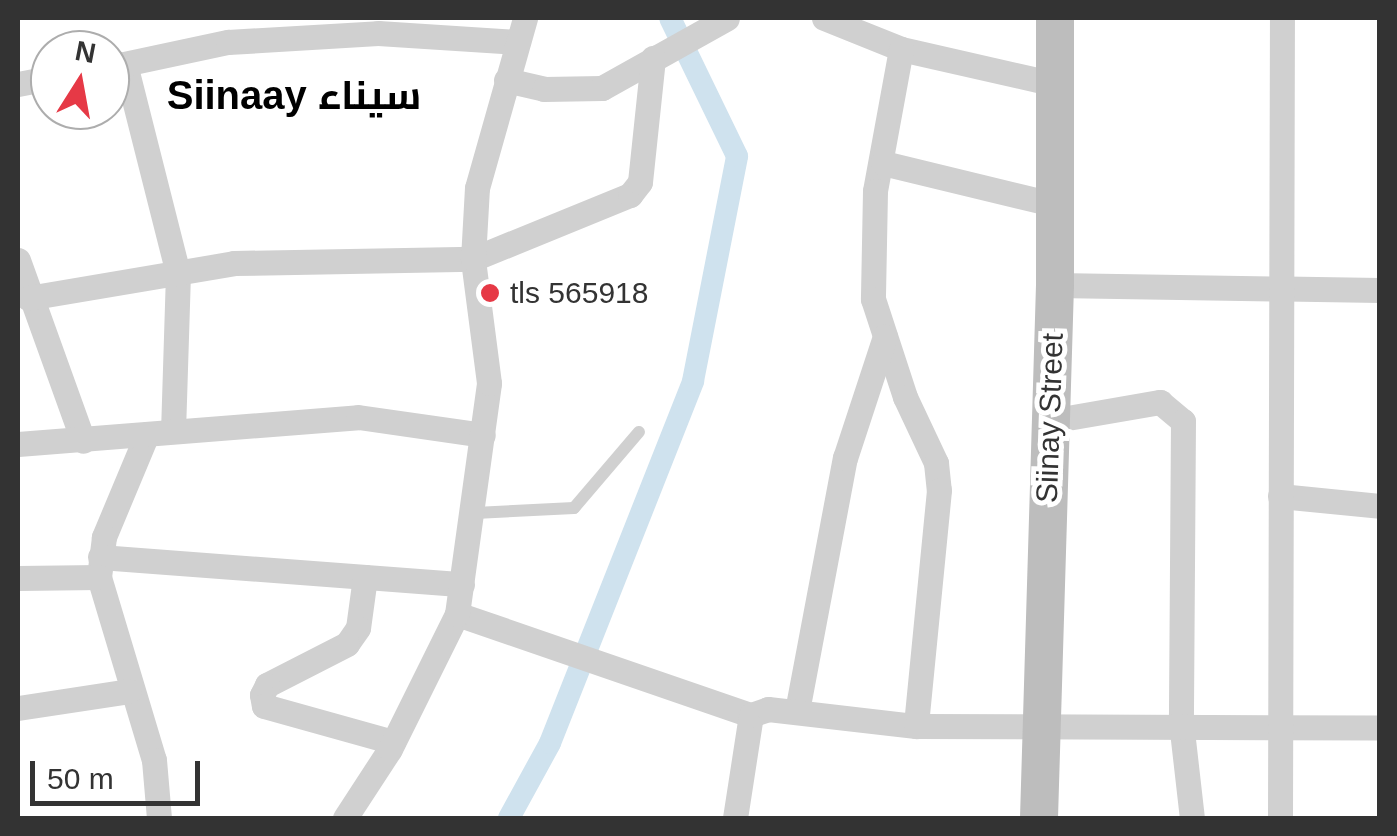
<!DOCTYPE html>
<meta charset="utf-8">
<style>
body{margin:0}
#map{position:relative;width:1397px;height:836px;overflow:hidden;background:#fff;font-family:Arial,Cairo,sans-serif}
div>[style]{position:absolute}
.canal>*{height:22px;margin:-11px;padding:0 11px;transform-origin:11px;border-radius:11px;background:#cfe2ee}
.lane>*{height:12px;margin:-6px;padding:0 6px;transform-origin:6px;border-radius:6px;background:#d0d0d0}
.street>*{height:25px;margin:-12.5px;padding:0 12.5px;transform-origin:12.5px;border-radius:12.5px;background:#d0d0d0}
.secondary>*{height:38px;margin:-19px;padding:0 19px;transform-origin:19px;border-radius:19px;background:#bdbdbd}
.dots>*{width:28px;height:28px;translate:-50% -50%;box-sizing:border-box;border:5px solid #fff;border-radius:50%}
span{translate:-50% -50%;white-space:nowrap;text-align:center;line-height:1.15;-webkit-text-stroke:10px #fff;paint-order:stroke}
.poi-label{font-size:30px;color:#333}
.left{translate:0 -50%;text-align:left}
.street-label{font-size:30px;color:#333}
.district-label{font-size:40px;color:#000;font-weight:700}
.frame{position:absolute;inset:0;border:20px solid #333;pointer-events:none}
.north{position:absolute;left:30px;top:30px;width:100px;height:100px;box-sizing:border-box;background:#fff;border:2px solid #adadad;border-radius:50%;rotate:11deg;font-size:28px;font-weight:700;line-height:40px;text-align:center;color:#333}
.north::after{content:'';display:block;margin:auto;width:35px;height:45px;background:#e63946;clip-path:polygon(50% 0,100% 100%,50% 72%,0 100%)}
.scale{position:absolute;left:30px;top:761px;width:170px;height:45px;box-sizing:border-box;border:5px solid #333;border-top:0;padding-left:12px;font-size:30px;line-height:35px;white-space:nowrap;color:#333;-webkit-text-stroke:8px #fff;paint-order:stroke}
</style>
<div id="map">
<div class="canal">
<div style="left:509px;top:818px;width:85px;rotate:-61.3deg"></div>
<div style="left:550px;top:743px;width:389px;rotate:-68.4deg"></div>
<div style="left:693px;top:381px;width:229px;rotate:-78.9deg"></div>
<div style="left:737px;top:156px;width:153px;rotate:-115.9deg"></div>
</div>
<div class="lane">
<div style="left:475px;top:513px;width:99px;rotate:-2.9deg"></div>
<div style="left:574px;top:508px;width:100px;rotate:-49.5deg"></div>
</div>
<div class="street">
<div style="left:824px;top:18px;width:83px;rotate:21.9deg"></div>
<div style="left:901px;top:49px;width:158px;rotate:12.8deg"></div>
<div style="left:901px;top:49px;width:144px;rotate:100.4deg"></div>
<div style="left:875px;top:191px;width:108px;rotate:91.1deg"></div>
<div style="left:873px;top:299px;width:103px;rotate:71.9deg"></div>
<div style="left:905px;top:397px;width:73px;rotate:64.8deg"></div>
<div style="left:936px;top:463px;width:27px;rotate:84deg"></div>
<div style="left:939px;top:490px;width:237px;rotate:95.6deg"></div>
<div style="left:125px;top:64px;width:216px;rotate:75.8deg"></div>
<div style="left:178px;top:273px;width:158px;rotate:91.8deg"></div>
<div style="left:110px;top:67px;width:121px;rotate:-12deg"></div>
<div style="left:228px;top:42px;width:150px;rotate:-3.4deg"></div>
<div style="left:378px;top:33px;width:139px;rotate:3.7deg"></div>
<div style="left:506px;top:80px;width:39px;rotate:13deg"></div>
<div style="left:544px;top:89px;width:58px;rotate:-1deg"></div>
<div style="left:602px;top:88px;width:143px;rotate:-29.2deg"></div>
<div style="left:18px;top:84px;width:33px;rotate:-11deg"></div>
<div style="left:883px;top:163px;width:174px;rotate:13.6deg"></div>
<div style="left:18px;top:260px;width:192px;rotate:70.2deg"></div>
<div style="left:1055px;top:285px;width:325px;rotate:0.9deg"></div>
<div style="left:28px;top:298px;width:209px;rotate:-9.6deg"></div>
<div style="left:234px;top:263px;width:239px;rotate:-1deg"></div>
<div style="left:473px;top:259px;width:170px;rotate:-22.2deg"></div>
<div style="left:630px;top:195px;width:16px;rotate:-52deg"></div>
<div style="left:640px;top:182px;width:125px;rotate:-84deg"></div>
<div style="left:1050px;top:421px;width:112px;rotate:-9.8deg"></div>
<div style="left:1160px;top:402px;width:30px;rotate:40deg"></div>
<div style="left:1183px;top:421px;width:301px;rotate:90.4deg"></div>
<div style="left:1181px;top:722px;width:97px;rotate:83.5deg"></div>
<div style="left:147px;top:434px;width:112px;rotate:112.7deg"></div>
<div style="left:104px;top:537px;width:40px;rotate:97.1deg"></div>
<div style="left:99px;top:577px;width:191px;rotate:73.3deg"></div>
<div style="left:154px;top:760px;width:58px;rotate:85.1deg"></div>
<div style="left:18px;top:444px;width:341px;rotate:-4.5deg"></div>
<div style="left:358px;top:417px;width:126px;rotate:8.2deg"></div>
<div style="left:1280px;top:496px;width:100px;rotate:5.7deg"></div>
<div style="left:100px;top:557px;width:363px;rotate:4.3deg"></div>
<div style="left:365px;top:577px;width:51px;rotate:97.8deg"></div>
<div style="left:358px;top:628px;width:19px;rotate:125deg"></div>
<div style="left:347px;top:644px;width:90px;rotate:152.9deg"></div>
<div style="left:267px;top:685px;width:11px;rotate:117deg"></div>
<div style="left:262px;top:695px;width:11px;rotate:80deg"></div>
<div style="left:264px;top:706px;width:134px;rotate:15.6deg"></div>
<div style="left:18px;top:578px;width:81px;rotate:-0.7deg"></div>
<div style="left:457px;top:614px;width:311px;rotate:19deg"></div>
<div style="left:18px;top:708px;width:112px;rotate:-8.7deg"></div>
<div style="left:797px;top:711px;width:258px;rotate:-79.3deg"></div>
<div style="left:845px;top:458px;width:128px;rotate:-71.8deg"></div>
<div style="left:345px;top:818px;width:82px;rotate:-56.9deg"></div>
<div style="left:390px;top:749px;width:151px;rotate:-63.6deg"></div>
<div style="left:457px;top:614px;width:233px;rotate:-82.1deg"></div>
<div style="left:489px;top:383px;width:125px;rotate:-97.4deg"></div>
<div style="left:473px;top:259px;width:71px;rotate:-86.8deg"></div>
<div style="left:477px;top:188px;width:177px;rotate:-74.2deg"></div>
<div style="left:735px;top:818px;width:104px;rotate:-81.2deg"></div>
<div style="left:751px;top:715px;width:18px;rotate:-19deg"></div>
<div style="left:768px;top:709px;width:149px;rotate:6.6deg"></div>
<div style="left:916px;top:726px;width:464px;rotate:0.2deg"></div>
<div style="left:1280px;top:818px;width:800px;rotate:-89.86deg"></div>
</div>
<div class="secondary">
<div style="left:1039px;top:818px;width:533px;rotate:-88.28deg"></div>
<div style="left:1055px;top:285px;width:267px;rotate:-90deg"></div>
</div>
<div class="dots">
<div style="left:490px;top:293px;background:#e63946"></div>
</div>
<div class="poi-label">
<span class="left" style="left:510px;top:293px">tls 565918</span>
</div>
<div class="street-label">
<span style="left:1050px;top:418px;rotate:-88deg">Siinay Street</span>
</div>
<div class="district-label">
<span style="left:294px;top:95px">Siinaay سيناء</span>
</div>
<div class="frame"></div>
<div class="north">N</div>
<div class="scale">50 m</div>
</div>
